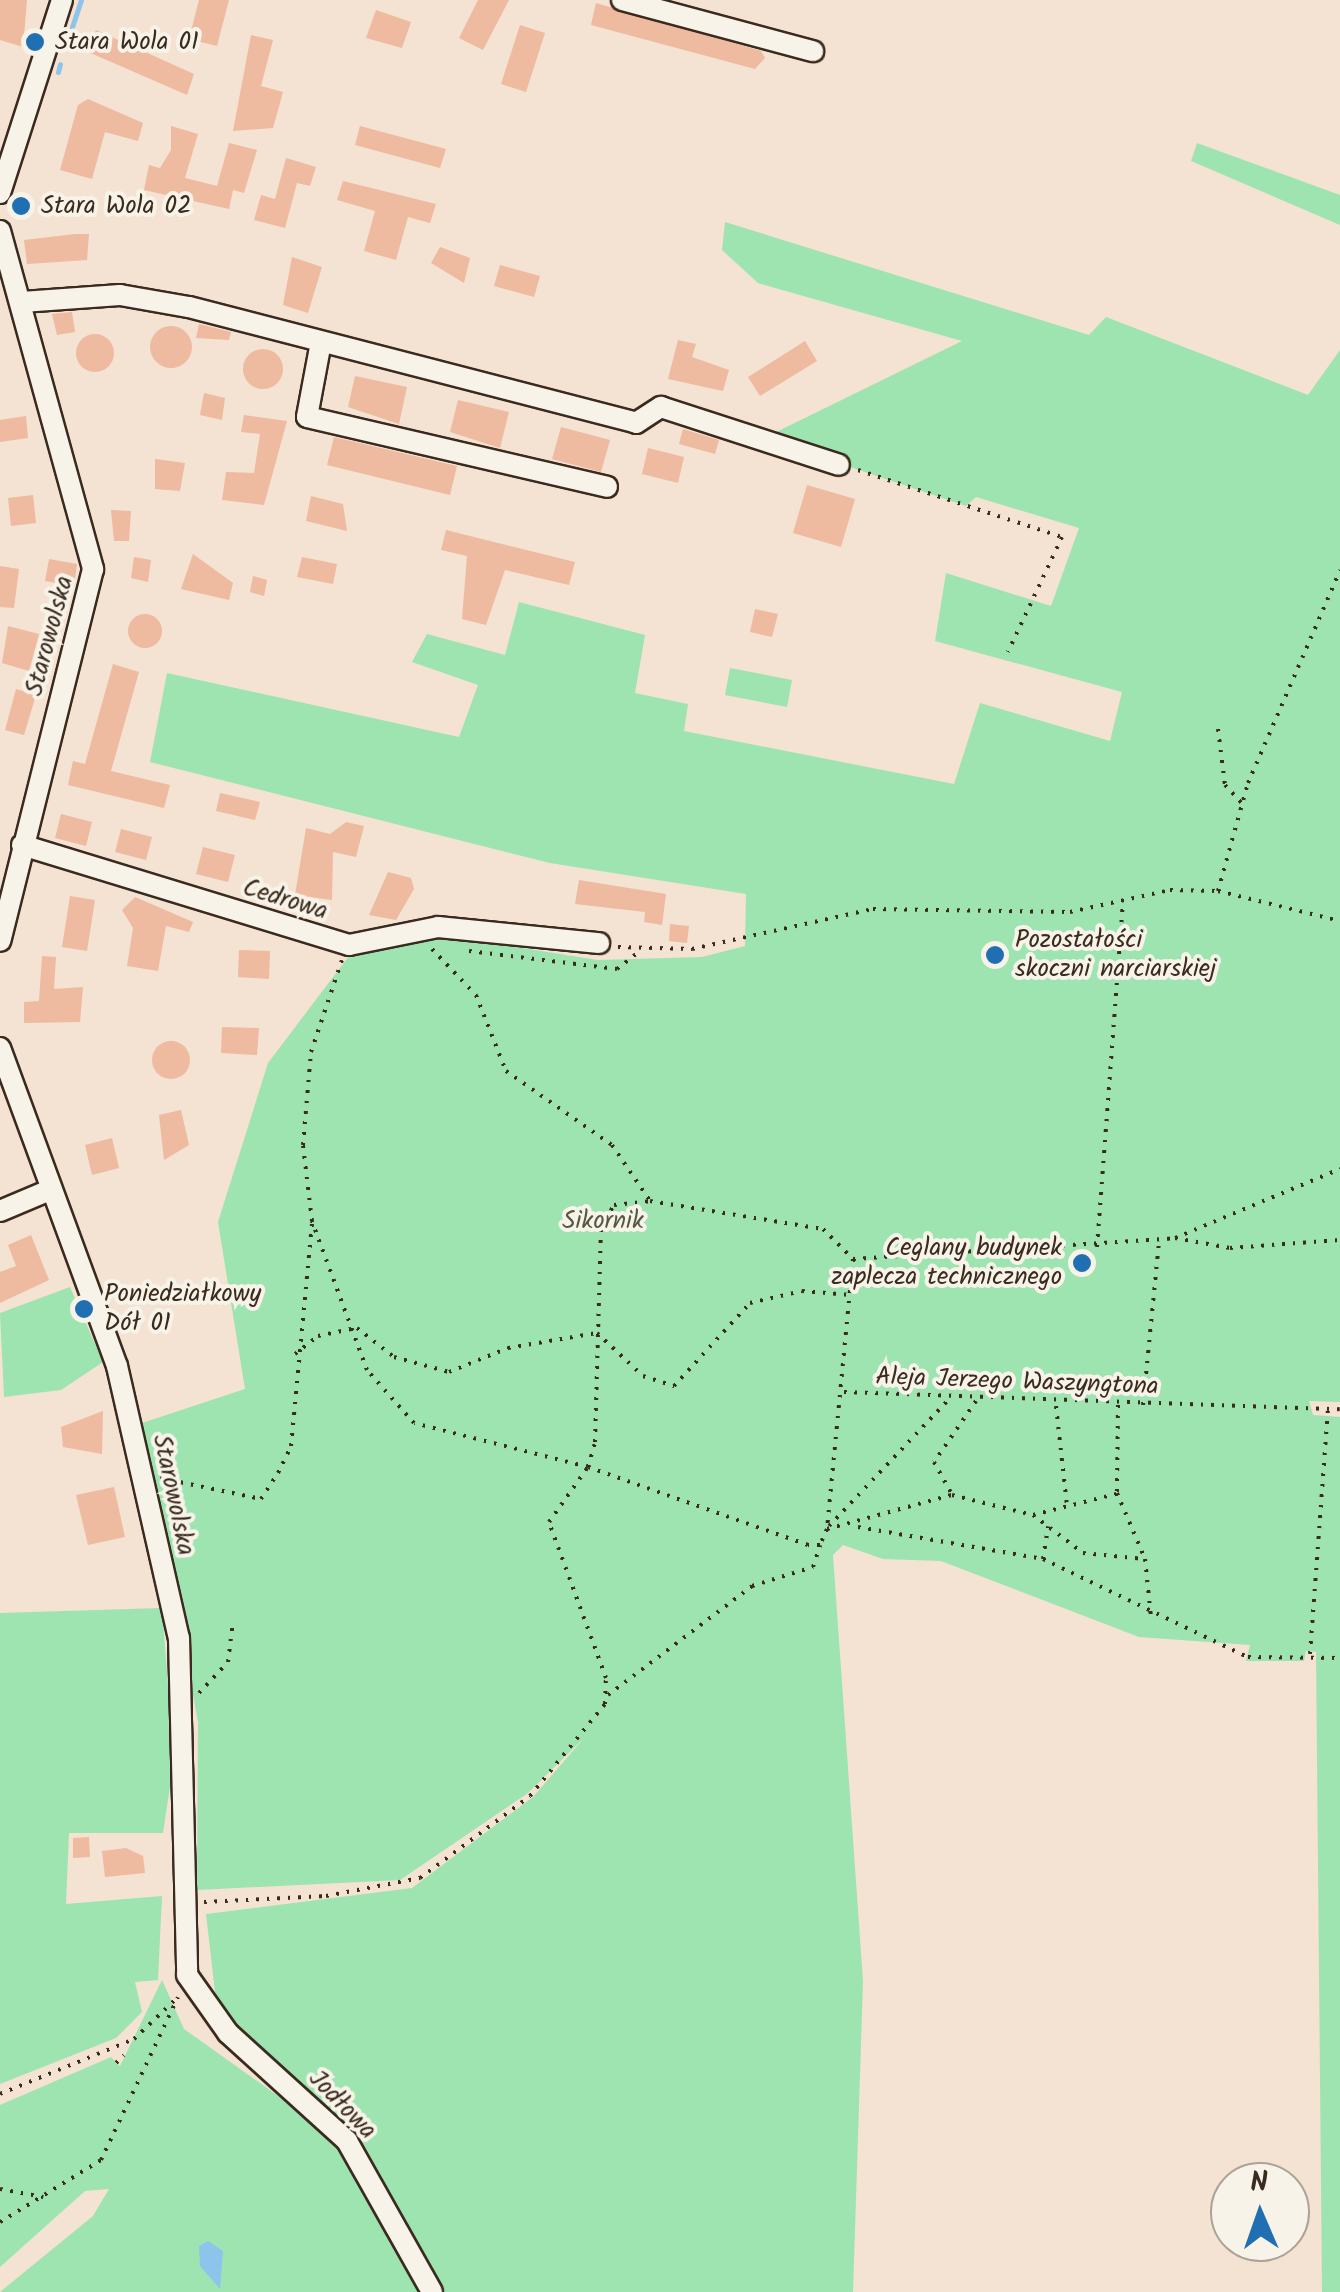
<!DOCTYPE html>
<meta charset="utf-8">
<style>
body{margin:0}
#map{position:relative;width:1340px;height:2292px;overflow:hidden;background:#f4e2d2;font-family:Kalam,sans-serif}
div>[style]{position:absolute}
.green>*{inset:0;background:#9de4b1}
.water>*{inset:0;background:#8dc4ec}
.stream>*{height:5px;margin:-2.5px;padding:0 2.5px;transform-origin:2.5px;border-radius:2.5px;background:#8dc4ec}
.building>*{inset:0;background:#eebaa0}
.round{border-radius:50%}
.path>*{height:4px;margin-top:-2px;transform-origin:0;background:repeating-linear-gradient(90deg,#3b2a1e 0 2.5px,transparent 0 10.5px)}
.roads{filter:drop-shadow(2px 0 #3b2a1e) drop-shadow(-2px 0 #3b2a1e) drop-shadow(0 2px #3b2a1e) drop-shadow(0 -2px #3b2a1e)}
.minor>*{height:20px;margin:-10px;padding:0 10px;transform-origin:10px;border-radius:10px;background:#f7f3e8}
.dots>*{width:28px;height:28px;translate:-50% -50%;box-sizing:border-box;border:5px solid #f7f3e8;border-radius:50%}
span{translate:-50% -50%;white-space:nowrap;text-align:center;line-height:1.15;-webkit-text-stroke:8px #f7f3e8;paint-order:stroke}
.poi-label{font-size:25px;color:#3b2a1e}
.left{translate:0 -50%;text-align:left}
.right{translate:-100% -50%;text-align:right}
.street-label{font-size:25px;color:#3b2a1e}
.park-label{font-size:25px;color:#545843}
.north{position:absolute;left:1210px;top:2162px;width:100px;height:100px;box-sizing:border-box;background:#f7f3e8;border:2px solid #aca397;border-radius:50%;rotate:358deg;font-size:28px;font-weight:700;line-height:40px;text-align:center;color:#3b2a1e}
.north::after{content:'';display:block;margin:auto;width:35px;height:45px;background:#1f6fb2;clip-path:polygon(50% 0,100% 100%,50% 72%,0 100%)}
</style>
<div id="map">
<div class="green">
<div style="clip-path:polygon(1197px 143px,1340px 195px,1340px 225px,1191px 161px)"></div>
<div style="clip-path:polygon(725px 222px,1089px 335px,1106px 317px,1308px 395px,1340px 350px,1340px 1402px,1309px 1401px,1313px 1415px,1340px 1417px,1340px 2292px,1322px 2292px,1316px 1652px,1306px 1651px,1304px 1661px,1246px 1661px,1250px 1645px,1139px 1637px,941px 1561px,883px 1559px,843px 1545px,833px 1555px,863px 1981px,853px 2292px,442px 2292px,361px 2140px,243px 2036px,215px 1992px,206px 1914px,412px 1888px,533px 1797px,584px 1738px,528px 1793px,400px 1880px,197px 1890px,198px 1722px,142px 1423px,245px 1389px,218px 1222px,268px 1063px,349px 956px,453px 937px,598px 960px,702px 957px,745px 946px,746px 894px,550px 863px,150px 762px,167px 673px,459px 737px,478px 685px,412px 662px,427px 634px,505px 655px,519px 602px,645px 635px,635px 693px,688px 704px,684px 731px,954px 784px,980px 703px,1110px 741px,1122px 692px,935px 641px,946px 573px,1051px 606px,1079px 528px,976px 497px,966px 506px,764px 438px,962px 341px,758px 283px,722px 250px)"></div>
<div style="clip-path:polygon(730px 668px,792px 680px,787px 707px,725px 695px)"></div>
<div style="clip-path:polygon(70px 1287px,103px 1362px,61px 1390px,4px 1397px,0 1313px)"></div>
<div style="clip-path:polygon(162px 1608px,174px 1760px,163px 1833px,69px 1833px,66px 1904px,162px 1896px,158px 1980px,135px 1982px,142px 2012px,116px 2038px,0 2084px,0 1613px)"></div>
<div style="clip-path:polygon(162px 1980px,184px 2029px,312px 2120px,344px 2155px,418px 2292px,0 2292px,93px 2216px,109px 2189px,85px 2191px,0 2267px,0 2105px,111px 2057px,120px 2066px)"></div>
</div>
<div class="water">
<div style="clip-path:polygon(208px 2241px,223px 2251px,220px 2289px,200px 2266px,199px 2246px)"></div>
</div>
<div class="stream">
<div style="left:65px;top:48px;width:51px;rotate:-71.6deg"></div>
<div style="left:58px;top:72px;width:8px;rotate:-76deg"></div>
</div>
<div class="building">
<div style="clip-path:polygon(0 0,27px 0,23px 47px,0 40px)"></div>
<div style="clip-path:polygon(199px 0,229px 0,217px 46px,189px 39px)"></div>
<div style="clip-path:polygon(478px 0,509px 0,483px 50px,459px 38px)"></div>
<div style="clip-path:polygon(596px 3px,761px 51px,765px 58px,755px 69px,591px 25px)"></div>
<div style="clip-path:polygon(376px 10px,411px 22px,402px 48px,366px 38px)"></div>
<div style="clip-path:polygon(520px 25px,545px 33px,526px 92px,501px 84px)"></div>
<div style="clip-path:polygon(96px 30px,194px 74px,187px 95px,86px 51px)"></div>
<div style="clip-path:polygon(251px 35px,273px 40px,261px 86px,283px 92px,273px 128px,233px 131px)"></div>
<div style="clip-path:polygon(88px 99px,143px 123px,138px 141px,105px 132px,92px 179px,60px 170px,78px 105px)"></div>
<div style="clip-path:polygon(171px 126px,198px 134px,185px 178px,217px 186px,229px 143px,257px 150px,244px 193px,233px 190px,229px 209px,144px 190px,149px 165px,160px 168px,171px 150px)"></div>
<div style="clip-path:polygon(360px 126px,446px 149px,440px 168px,355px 145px)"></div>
<div style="clip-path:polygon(286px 158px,316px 167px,310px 186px,297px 183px,285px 228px,254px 220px,261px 195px,275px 199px)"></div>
<div style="clip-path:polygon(343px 181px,436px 204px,430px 223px,408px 217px,396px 260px,364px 251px,375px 211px,337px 200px)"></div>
<div style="clip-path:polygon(75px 234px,89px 234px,87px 260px,27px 264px,24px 240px)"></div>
<div style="clip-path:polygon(440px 247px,470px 258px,464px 283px,431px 263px)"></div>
<div style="clip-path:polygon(292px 257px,322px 267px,308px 313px,283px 305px)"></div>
<div style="clip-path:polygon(500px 265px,540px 276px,534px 297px,494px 286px)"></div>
<div style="clip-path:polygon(72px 312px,75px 332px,57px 335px,52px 314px)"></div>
<div style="clip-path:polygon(199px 324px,231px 332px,229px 340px,196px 338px)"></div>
<div class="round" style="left:150px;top:326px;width:42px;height:42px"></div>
<div class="round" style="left:76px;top:334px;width:38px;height:38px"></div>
<div style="clip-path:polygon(678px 340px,696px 344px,692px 357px,729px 370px,723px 391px,668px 379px)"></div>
<div style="clip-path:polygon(805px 341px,817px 361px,760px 396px,748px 377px)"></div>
<div class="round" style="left:243px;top:349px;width:40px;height:40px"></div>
<div style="clip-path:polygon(355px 376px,407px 387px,399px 424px,348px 407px)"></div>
<div style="clip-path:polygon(204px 393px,225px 398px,222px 420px,200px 415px)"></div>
<div style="clip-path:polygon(458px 400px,509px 412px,500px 448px,450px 432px)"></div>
<div style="clip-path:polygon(244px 415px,287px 421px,264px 505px,222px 500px,226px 472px,254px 473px,260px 434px,241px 432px)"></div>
<div style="clip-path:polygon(26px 416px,28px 438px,0 442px,0 420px)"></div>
<div style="clip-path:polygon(561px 427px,610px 440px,601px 472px,552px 459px)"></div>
<div style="clip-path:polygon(683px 429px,719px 440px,715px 454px,679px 444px)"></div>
<div style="clip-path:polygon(334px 437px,457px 466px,450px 495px,327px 465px)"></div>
<div style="clip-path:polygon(648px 448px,684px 457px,678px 483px,642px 474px)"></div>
<div style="clip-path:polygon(155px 459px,185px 463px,180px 491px,155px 489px)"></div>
<div style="clip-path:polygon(807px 485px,855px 499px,841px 547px,793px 533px)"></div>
<div style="clip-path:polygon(33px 495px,36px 523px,11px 526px,8px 498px)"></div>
<div style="clip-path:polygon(311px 496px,343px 504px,347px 531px,306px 521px)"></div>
<div style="clip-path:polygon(111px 510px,131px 511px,129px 541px,114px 541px)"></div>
<div style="clip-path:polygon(446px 530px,575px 562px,569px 585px,505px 570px,486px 625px,462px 619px,467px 556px,441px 550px)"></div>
<div style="clip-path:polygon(193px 554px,233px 583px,229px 600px,181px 589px)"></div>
<div style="clip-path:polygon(134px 557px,151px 560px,148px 582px,131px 578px)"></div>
<div style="clip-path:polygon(302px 557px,337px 564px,333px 584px,297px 577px)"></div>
<div style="clip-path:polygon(49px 559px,77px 564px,74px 586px,45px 581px)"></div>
<div style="clip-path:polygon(0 566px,19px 569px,14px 608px,0 607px)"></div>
<div style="clip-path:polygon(253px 576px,267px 580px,264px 596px,250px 592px)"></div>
<div style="clip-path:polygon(755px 609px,778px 614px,772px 637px,750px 632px)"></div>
<div class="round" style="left:128px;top:614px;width:34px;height:34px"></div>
<div style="clip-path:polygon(8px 626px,39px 634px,29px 671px,2px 663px)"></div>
<div style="clip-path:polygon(113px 664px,139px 672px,111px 771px,170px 785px,164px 808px,68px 785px,73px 761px,85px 764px)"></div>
<div style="clip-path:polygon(16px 689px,36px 695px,24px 735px,5px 730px)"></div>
<div style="clip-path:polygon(220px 793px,260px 802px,255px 820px,216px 811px)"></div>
<div style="clip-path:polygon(61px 814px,92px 822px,86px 846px,55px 838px)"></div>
<div style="clip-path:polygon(346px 822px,364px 826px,356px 857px,333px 852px,332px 900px,295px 895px,306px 828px,330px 834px)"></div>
<div style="clip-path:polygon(121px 829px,152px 837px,146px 860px,115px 852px)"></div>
<div style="clip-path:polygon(203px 847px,235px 855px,228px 882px,196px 874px)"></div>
<div style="clip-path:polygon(388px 872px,411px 878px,414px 889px,396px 920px,369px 915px)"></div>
<div style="clip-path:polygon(579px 880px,666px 894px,662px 925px,644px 922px,645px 912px,575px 904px)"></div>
<div style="clip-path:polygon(70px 896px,95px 900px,87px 951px,62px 947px)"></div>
<div style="clip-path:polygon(135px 897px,193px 922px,189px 932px,166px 926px,158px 971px,127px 966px,133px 928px,122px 910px)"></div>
<div style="clip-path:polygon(670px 924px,689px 926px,687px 943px,669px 941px)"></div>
<div style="clip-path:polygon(239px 950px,270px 951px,269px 979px,238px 977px)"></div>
<div style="clip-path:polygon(42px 956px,56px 957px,54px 989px,83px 987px,80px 1022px,24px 1023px,24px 1002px,39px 1001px)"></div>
<div style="clip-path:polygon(222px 1027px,259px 1028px,257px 1055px,221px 1053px)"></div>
<div class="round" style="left:152px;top:1041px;width:38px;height:38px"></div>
<div style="clip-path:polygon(181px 1110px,189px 1145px,164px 1160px,159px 1115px)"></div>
<div style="clip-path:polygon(112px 1138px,119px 1168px,92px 1175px,85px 1145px)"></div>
<div style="clip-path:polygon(31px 1235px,49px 1280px,0 1303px,0 1272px,16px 1266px,8px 1245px)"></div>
<div style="clip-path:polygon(1074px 1255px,1092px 1256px,1091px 1272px,1073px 1271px)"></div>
<div style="clip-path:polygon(103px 1411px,102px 1454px,63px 1447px,61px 1427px)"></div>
<div style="clip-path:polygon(114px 1487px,125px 1537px,88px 1545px,76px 1495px)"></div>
<div style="clip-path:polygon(89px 1837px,90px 1857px,73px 1858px,73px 1838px)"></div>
<div style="clip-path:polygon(126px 1848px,143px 1856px,145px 1873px,105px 1877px,102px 1851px)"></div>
</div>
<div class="path">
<div style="left:858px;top:470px;width:215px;rotate:18.2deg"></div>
<div style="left:1062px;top:537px;width:127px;rotate:115.2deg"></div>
<div style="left:1218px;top:729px;width:56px;rotate:82.9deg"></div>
<div style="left:1225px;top:785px;width:26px;rotate:47deg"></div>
<div style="left:1218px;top:891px;width:112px;rotate:-74.5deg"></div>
<div style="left:1248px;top:783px;width:232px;rotate:-66.6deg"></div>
<div style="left:618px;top:947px;width:74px;rotate:1.5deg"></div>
<div style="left:692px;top:949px;width:185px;rotate:-12.5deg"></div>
<div style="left:873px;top:909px;width:197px;rotate:0.9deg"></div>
<div style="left:1070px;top:912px;width:102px;rotate:-12.4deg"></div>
<div style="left:1170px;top:890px;width:48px;rotate:1.2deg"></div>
<div style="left:1218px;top:891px;width:126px;rotate:13.8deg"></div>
<div style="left:432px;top:949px;width:64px;rotate:46.3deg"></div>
<div style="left:476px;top:995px;width:82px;rotate:68.5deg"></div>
<div style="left:506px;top:1071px;width:129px;rotate:34.9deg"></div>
<div style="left:612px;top:1145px;width:68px;rotate:55.8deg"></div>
<div style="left:469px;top:951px;width:149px;rotate:6.9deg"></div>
<div style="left:617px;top:969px;width:31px;rotate:-38deg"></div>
<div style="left:1175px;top:1238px;width:179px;rotate:-22.7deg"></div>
<div style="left:1097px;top:1247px;width:343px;rotate:-85.7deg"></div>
<div style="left:853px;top:1259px;width:323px;rotate:-3.7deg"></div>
<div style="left:1175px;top:1238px;width:56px;rotate:10.3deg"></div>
<div style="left:1230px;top:1248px;width:110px;rotate:-4.2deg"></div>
<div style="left:295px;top:1354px;width:29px;rotate:-38deg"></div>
<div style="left:318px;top:1336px;width:40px;rotate:-12deg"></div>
<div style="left:357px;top:1328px;width:47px;rotate:38.1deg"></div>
<div style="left:394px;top:1357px;width:57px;rotate:15.3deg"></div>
<div style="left:449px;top:1372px;width:64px;rotate:-22.1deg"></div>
<div style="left:508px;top:1348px;width:90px;rotate:-9.6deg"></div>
<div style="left:597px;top:1333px;width:63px;rotate:43.1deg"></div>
<div style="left:643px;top:1376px;width:33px;rotate:18deg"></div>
<div style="left:674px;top:1386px;width:113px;rotate:-47.5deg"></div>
<div style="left:750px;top:1303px;width:53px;rotate:-13deg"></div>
<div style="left:802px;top:1291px;width:49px;rotate:4.7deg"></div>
<div style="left:844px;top:1392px;width:496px;rotate:2deg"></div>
<div style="left:976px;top:1401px;width:74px;rotate:124.5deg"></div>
<div style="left:934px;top:1462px;width:38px;rotate:61deg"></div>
<div style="left:952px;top:1495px;width:83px;rotate:13.9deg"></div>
<div style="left:1033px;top:1515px;width:63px;rotate:37.2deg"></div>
<div style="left:1083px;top:1553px;width:62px;rotate:5.5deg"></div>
<div style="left:1118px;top:1405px;width:88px;rotate:90.7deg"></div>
<div style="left:1117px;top:1493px;width:72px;rotate:67deg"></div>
<div style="left:1145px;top:1559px;width:58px;rotate:84.1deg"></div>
<div style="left:1143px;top:1405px;width:164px;rotate:-84.4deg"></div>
<div style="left:1056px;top:1406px;width:100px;rotate:83.7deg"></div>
<div style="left:160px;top:1478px;width:103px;rotate:11.7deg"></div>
<div style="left:261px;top:1499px;width:31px;rotate:-57deg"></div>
<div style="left:278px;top:1473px;width:30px;rotate:-64deg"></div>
<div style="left:291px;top:1446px;width:224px;rotate:-84.6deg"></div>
<div style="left:1033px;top:1515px;width:86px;rotate:-14.2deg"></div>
<div style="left:829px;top:1526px;width:173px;rotate:-46.6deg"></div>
<div style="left:858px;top:1527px;width:188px;rotate:9.8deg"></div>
<div style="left:1043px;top:1559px;width:227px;rotate:25.6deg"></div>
<div style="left:1248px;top:1657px;width:92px;rotate:0.6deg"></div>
<div style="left:827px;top:1529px;width:129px;rotate:-15.3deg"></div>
<div style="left:1043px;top:1559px;width:33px;rotate:-81deg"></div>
<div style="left:1310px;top:1654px;width:246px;rotate:-85.8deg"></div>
<div style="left:199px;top:1693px;width:42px;rotate:-46.9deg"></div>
<div style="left:228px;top:1662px;width:35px;rotate:-83deg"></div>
<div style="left:608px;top:1695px;width:181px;rotate:-37.1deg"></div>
<div style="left:752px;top:1586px;width:64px;rotate:-17.3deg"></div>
<div style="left:813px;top:1567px;width:23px;rotate:-72deg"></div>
<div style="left:204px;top:1902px;width:122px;rotate:-2.8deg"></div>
<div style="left:326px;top:1896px;width:96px;rotate:-10.8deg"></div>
<div style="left:420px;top:1878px;width:137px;rotate:-36.7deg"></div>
<div style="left:530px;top:1796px;width:119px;rotate:-50.8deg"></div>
<div style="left:605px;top:1704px;width:26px;rotate:-88deg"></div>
<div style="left:606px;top:1678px;width:166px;rotate:-110.1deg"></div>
<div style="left:549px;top:1522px;width:67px;rotate:-54.7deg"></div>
<div style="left:588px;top:1467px;width:26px;rotate:-74deg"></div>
<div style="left:595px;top:1442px;width:213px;rotate:-88.4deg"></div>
<div style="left:601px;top:1229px;width:27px;rotate:-62deg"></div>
<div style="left:614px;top:1205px;width:36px;rotate:-6deg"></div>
<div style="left:650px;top:1201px;width:175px;rotate:9.2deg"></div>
<div style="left:823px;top:1229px;width:42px;rotate:45deg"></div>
<div style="left:853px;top:1259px;width:271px;rotate:95.5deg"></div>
<div style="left:827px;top:1529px;width:17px;rotate:114deg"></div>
<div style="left:820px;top:1545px;width:12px;rotate:180deg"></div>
<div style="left:808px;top:1545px;width:233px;rotate:-160.5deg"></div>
<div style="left:588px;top:1467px;width:179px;rotate:-165.8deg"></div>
<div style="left:414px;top:1423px;width:71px;rotate:-131.6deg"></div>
<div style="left:367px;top:1370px;width:159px;rotate:-110.3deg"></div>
<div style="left:312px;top:1221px;width:77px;rotate:-96.8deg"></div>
<div style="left:303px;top:1145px;width:93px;rotate:-85.1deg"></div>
<div style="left:311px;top:1052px;width:97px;rotate:-71.4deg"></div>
<div style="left:116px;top:2063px;width:11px;rotate:-45deg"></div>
<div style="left:0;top:2094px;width:145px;rotate:-22.3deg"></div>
<div style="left:134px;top:2039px;width:59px;rotate:-43.6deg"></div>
<div style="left:0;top:2189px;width:44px;rotate:10.5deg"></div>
<div style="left:0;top:2222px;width:119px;rotate:-31.5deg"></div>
<div style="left:101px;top:2160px;width:180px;rotate:-64.7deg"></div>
</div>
<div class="roads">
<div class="minor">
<div style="left:622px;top:0;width:198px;rotate:15deg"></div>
<div style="left:0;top:193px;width:203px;rotate:-72.2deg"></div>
<div style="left:0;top:231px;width:351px;rotate:74.6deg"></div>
<div style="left:93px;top:569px;width:383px;rotate:104deg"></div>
<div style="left:22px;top:302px;width:98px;rotate:-4.1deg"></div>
<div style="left:120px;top:295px;width:70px;rotate:9.9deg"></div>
<div style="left:189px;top:307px;width:462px;rotate:14.5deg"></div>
<div style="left:636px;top:423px;width:30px;rotate:-33deg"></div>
<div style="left:661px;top:407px;width:187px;rotate:18deg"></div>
<div style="left:321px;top:342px;width:76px;rotate:100.6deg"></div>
<div style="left:307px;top:417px;width:308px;rotate:13.1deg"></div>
<div style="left:22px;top:845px;width:342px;rotate:17deg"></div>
<div style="left:349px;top:945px;width:91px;rotate:-11.4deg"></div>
<div style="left:438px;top:927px;width:162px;rotate:5.7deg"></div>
<div style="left:0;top:1048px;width:339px;rotate:69.8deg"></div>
<div style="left:117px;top:1366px;width:279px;rotate:77.2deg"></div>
<div style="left:179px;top:1638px;width:337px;rotate:88.6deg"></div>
<div style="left:187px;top:1975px;width:71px;rotate:54.7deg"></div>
<div style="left:228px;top:2033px;width:161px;rotate:42.2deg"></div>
<div style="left:347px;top:2141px;width:173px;rotate:60.6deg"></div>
<div style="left:0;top:1211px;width:54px;rotate:-22.8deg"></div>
</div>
</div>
<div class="dots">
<div style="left:35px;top:42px;background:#1f6fb2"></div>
<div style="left:21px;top:206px;background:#1f6fb2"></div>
<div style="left:995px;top:955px;background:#1f6fb2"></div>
<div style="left:1082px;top:1263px;background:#1f6fb2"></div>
<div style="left:84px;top:1309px;background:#1f6fb2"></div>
</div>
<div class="poi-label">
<span class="left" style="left:55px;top:42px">Stara Wola 01</span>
<span class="left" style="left:41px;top:206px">Stara Wola 02</span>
<span class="left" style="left:1015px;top:955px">Pozostałości<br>skoczni narciarskiej</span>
<span class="right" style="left:1062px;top:1263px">Ceglany budynek<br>zaplecza technicznego</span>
<span class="left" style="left:104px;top:1309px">Poniedziałkowy<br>Dół 01</span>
</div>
<div class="street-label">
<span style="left:50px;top:636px;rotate:-75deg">Starowolska</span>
<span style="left:285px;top:900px;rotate:17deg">Cedrowa</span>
<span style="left:1017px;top:1382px;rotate:2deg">Aleja Jerzego Waszyngtona</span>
<span style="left:173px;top:1495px;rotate:78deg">Starowolska</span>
<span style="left:342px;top:2105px;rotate:46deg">Jodłowa</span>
</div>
<div class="park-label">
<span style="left:603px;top:1221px">Sikornik</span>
</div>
<div class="north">N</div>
</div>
